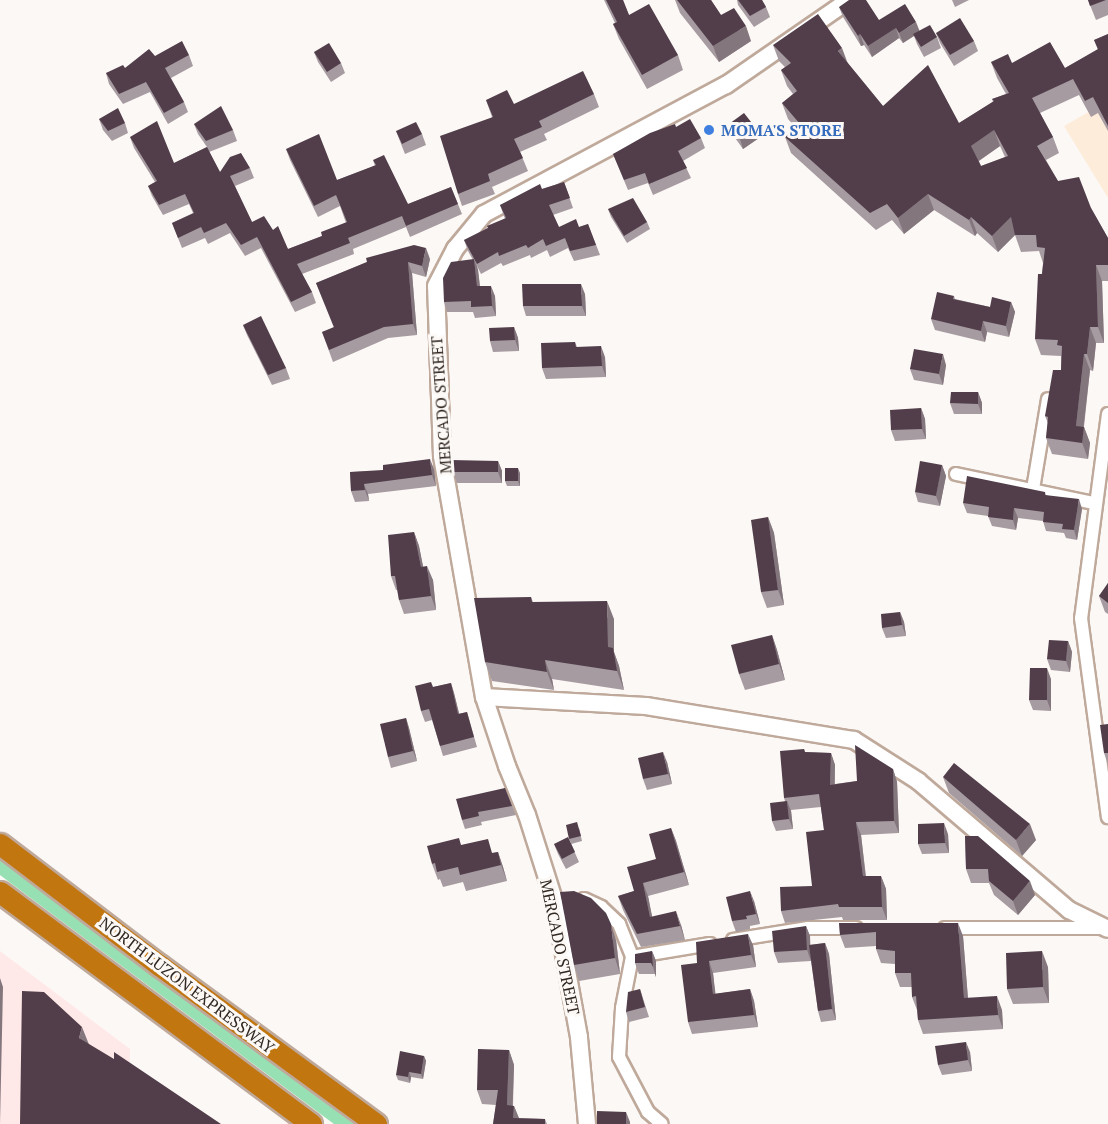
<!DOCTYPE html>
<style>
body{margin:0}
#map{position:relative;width:1108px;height:1124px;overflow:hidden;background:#fcf8f5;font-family:"PT Serif",serif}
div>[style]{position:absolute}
.industrial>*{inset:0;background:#ffe9e8}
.education>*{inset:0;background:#fdecda}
.green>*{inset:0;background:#97e0b4}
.roads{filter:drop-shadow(2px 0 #bfa99b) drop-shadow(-2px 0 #bfa99b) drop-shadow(0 2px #bfa99b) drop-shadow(0 -2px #bfa99b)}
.street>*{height:12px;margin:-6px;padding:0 6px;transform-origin:6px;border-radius:6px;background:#fff}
.secondary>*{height:16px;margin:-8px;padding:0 8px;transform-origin:8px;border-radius:8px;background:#fff}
.highway>*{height:21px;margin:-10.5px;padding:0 10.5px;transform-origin:10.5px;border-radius:10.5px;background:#c27610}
.wall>*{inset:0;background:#a69ba0}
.shaded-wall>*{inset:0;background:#84767d}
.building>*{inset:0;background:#513e4a}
.dots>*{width:16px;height:16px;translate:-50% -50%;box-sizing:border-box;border:3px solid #fcf8f5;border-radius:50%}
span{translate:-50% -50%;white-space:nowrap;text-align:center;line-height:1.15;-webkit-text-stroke:6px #fcf8f5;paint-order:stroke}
.shop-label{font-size:16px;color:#366cbe;font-weight:700}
.left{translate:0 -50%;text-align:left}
.street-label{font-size:16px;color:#312822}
</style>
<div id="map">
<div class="industrial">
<div style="clip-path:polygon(0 951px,130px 1049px,129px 1124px,0 1124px)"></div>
</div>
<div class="education">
<div style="clip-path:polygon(1108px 101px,1108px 198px,1064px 126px)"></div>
</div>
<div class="green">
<div style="clip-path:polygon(0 859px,238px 1038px,354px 1124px,334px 1124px,44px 908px,0 875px)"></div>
</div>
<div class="roads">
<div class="street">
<div style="left:1108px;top:414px;width:206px;rotate:97.5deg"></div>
<div style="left:1081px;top:618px;width:201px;rotate:82.3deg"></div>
<div style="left:956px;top:474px;width:141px;rotate:11.9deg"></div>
<div style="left:1033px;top:489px;width:91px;rotate:-80.5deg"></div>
<div style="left:584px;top:899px;width:19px;rotate:25deg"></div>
<div style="left:601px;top:907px;width:25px;rotate:43deg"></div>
<div style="left:619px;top:924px;width:35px;rotate:68deg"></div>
<div style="left:632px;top:957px;width:52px;rotate:101.1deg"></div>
<div style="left:622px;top:1008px;width:49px;rotate:93.5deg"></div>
<div style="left:619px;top:1057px;width:62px;rotate:62.2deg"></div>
<div style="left:648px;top:1112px;width:18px;rotate:41deg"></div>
<div style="left:945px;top:928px;width:157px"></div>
<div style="left:733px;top:940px;width:76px;rotate:-9.1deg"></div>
<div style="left:808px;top:928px;width:48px"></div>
<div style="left:632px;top:957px;width:79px;rotate:-9.5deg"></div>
</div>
<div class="secondary">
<div style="left:484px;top:697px;width:162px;rotate:3.2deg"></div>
<div style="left:646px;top:706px;width:211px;rotate:9.3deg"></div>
<div style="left:854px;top:740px;width:76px;rotate:32.6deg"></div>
<div style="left:918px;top:781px;width:199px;rotate:40.5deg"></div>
<div style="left:1069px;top:910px;width:43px;rotate:26deg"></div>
<div style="left:587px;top:1124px;width:87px;rotate:-95.3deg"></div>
<div style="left:579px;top:1037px;width:139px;rotate:-100.3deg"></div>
<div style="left:554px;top:900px;width:89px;rotate:-107.6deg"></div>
<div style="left:527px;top:815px;width:53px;rotate:-112.2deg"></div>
<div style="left:507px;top:766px;width:73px;rotate:-108.4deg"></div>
<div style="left:484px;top:697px;width:245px;rotate:-99.9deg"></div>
<div style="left:442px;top:456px;width:170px;rotate:-92deg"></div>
<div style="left:436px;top:286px;width:42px;rotate:-62.8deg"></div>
<div style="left:455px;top:249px;width:45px;rotate:-50.4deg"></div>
<div style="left:484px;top:214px;width:274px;rotate:-28.1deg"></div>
<div style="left:726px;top:85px;width:150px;rotate:-34.6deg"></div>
</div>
<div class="highway">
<div style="left:0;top:844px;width:200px;rotate:37.3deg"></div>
<div style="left:159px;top:965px;width:269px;rotate:36.2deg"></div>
<div style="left:0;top:892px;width:388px;rotate:36.7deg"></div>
</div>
</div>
<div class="wall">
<div style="clip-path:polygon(604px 0,623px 0,629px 15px,678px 55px,683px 70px,647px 89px,619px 39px,613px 24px,615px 23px)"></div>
<div style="clip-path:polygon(675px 0,711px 0,721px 15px,751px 41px,719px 62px,680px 13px)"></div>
<div style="clip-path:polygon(737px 0,762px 0,766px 7px,770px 17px,754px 27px,738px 5px)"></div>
<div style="clip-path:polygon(952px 0,969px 0,955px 7px)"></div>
<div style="clip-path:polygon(1088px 0,1108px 0,1108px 15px,1096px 20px)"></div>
<div style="clip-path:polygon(839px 7px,879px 20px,919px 31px,937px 37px,941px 48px,924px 57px,917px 44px,914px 36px,903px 43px,899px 38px,872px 57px,864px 45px,861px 46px,843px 17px)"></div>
<div style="clip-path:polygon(936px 33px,974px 41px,978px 51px,954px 66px,940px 43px)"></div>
<div style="clip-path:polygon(evenodd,1108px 34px,1108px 131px,1098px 113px,1091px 117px,1079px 95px,1040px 113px,1053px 137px,1059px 153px,1046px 160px,1058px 181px,1091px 208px,1108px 238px,1108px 281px,1102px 281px,1104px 343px,1096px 343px,1093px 371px,1090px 370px,1084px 427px,1090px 443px,1088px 459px,1052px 454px,1046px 438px,1048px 423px,1045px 416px,1061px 370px,1061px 356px,1041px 355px,1035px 339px,1043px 263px,1039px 251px,1021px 252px,1015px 235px,998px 252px,977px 233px,975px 236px,934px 210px,904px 234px,892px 220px,876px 230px,791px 153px,785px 137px,796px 128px,788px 119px,782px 103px,793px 94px,787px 86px,781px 70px,785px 67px,779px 61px,773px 45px,847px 62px,883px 106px,959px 123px,993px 102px,992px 99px,1006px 94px,997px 78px,991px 62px,1065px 68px,1098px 50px,1094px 40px,1108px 34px,1000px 146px,1005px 157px,981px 166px,979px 161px,1000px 146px)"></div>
<div style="clip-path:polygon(314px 52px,341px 63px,345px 73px,331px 82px,318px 62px)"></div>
<div style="clip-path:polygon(189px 55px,193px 66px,171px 78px,184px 102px,188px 112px,168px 124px,150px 92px,123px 104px,109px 84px,106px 73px,125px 68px,155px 56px)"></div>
<div style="clip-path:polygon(594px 94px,599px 107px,544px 134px,547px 140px,520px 152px,528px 171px,492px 187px,495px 194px,462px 206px,458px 194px,492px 117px,486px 100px,514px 104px)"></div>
<div style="clip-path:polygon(99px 119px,125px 123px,128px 133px,112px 141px,103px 130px)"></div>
<div style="clip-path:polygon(194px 124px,233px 130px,237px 141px,209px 152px,220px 172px,250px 168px,254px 178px,235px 186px,252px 222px,273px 230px,288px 249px,322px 236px,346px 223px,340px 206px,318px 217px,290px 160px,286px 149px,337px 180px,375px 166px,373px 160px,408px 204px,451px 187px,462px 214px,410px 237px,406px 227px,353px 249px,354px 254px,302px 274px,312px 292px,316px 303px,295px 312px,261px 248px,245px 256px,230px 233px,208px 244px,205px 238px,182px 248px,172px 223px,193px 213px,189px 204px,163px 215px,152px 196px,148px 186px,155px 182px,134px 148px,130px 137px,174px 163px,207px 147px,198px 134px)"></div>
<div style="clip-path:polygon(729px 124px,759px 138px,743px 149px,733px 135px)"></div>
<div style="clip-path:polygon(676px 127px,701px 138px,705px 148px,683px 161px,691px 178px,653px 195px,648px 183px,628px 190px,613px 154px)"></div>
<div style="clip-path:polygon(396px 131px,422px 134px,426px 145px,405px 154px)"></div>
<div style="clip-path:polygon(564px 182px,573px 208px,553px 215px,559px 227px,579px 227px,588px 224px,600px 255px,574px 261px,568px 248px,550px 257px,547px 250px,531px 258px,530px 255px,503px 266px,501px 263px,481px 274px,477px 266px,478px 270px,480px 286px,495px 296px,496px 316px,475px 318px,473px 312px,447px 312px,444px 302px,473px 260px,468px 251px,464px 240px,505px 219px,500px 205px,542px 189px)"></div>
<div style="clip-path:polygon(608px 209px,647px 222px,650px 229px,627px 243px,611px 217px)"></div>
<div style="clip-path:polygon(430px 259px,426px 277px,412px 273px,417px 335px,388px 338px,333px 362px,322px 332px,334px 328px,316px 283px,367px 262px)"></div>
<div style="clip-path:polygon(585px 294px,586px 316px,526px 316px,523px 306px)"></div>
<div style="clip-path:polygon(954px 296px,955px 299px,990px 307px,1011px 302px,1015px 312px,1009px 337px,987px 332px,985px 342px,935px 330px,931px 319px)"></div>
<div style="clip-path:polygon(243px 325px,286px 368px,290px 379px,272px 385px,247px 335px)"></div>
<div style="clip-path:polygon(514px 327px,518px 338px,519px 351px,493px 352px,490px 341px)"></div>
<div style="clip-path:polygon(575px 342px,577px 347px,605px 357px,606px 377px,546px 379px,542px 368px)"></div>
<div style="clip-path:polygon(946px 365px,943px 385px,914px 380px,910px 369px)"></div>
<div style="clip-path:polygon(978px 392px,982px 403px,982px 414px,954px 414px,950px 403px)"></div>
<div style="clip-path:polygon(921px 408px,925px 419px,926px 439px,895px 441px,891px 430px)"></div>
<div style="clip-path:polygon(498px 461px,502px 471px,502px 483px,457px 483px,453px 472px)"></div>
<div style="clip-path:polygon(942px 465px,946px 476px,940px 506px,918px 502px,915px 492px)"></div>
<div style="clip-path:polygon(434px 469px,436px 486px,368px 494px,369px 501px,355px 502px,351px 491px,350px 472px)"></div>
<div style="clip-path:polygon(520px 473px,520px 486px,507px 486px,505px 481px)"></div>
<div style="clip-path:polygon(1045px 492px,1046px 495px,1082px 509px,1077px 540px,1066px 538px,1064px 533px,1046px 531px,1043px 521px,1018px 518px,1016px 530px,992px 526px,988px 516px,967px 513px,963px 503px)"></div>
<div style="clip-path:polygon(768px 517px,774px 533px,784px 605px,767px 608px,761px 592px)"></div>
<div style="clip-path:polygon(414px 532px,419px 546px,423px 567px,433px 580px,436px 610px,404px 614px,399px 600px,397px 590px,396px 590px,391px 576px)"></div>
<div style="clip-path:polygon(1108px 583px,1108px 614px,1105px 612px,1099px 596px)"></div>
<div style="clip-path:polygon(531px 597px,533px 602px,614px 619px,614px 652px,619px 666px,624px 690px,552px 679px,554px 690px,492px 681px,485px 662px)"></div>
<div style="clip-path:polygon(900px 612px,904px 622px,906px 636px,886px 638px,882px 628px)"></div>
<div style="clip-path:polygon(772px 635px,777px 650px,785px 680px,745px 690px,739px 674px)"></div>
<div style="clip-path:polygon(1068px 641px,1072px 652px,1070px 672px,1051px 670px,1047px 659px)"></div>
<div style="clip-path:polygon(1051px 679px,1051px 711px,1033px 710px,1029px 700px)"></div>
<div style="clip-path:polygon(451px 683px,454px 693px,459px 714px,467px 712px,477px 747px,443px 756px,432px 720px,425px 722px,421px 711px,433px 687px)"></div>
<div style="clip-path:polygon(406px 718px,409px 728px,417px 761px,391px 768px,388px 757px)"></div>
<div style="clip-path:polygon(1108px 724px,1108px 764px,1104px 753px)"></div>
<div style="clip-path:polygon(804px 749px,805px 752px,831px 753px,835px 765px,835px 784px,857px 781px,893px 769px,897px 782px,899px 833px,861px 835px,866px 876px,881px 876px,886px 889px,887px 920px,843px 920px,842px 917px,785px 923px,781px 911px,812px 886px,824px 830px,821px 807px,791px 810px,793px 829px,776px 831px,772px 821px,785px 801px,784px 798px)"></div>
<div style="clip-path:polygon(667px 762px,672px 784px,647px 790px,643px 779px)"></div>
<div style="clip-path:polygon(943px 777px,1036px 840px,1022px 856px,949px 793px)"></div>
<div style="clip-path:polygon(505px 788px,516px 815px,481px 822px,482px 825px,465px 829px,462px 820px)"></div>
<div style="clip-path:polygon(579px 828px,582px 841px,571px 844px,579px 862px,566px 869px,558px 854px,554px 844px,571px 843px,569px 839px)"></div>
<div style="clip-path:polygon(671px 828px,676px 841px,689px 885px,648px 896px,652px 917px,681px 925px,685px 940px,641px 947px,623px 910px,618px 896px,634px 891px,656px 859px)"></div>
<div style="clip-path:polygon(948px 834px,949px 853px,922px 854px,918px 844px)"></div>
<div style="clip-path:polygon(965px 836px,1035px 895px,1018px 915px,994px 895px,989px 883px,971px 883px,966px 869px)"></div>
<div style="clip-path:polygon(462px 845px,493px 853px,498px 852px,503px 867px,507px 881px,466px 891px,463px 882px,443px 887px,440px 879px,438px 880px,432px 864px)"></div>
<div style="clip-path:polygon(754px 901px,760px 924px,750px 926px,750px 929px,736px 932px,732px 921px)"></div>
<div style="clip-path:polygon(839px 923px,963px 936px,968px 998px,1002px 1010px,1003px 1029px,923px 1034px,918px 1020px,917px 1010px,912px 997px,912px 987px,900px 987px,895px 973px,895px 964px,881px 963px,876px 949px,876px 946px,845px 948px,840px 935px)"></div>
<div style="clip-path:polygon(806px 926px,810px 936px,810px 945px,825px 943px,829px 954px,836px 1020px,821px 1022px,818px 1011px,811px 961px,778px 963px,774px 952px)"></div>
<div style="clip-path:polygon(616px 940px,620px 974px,579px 981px,574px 965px)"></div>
<div style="clip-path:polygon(753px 945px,756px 967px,713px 973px,715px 994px,750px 989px,754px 1001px,758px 1027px,692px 1034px,688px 1022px,697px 963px)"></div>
<div style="clip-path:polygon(652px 951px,656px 961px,656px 977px,655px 974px,639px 974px,635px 963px)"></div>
<div style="clip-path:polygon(1048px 967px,1049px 1003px,1013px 1004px,1007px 989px)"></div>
<div style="clip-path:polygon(640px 989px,649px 1017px,629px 1022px,626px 1012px)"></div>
<div style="clip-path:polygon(509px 1050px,514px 1065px,513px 1106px,514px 1106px,519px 1118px,545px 1119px,547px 1124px,493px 1124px,496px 1105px,482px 1104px,477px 1090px)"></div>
<div style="clip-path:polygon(970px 1052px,972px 1071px,942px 1075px,938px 1065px)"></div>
<div style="clip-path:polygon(424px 1056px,426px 1061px,423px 1079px,411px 1077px,410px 1083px,398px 1080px,396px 1075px)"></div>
</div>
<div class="shaded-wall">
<div style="clip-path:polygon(916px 22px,920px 32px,903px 43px,899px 33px)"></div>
<div style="clip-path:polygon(746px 26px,751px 41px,719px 62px,713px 46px)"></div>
<div style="clip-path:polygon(896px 28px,899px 38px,872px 57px,868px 46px)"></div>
<div style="clip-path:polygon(860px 34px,864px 45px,861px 46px,858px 36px)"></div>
<div style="clip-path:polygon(842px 48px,848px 64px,838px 51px)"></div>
<div style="clip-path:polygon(755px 127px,759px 138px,743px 149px,740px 139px)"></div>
<div style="clip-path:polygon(994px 130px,1000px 146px,977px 162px,971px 146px)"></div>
<div style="clip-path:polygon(928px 194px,934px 210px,904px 234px,898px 218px)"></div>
<div style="clip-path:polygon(971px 217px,977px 233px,975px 236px,969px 220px)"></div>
<div style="clip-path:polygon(1011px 217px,1017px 233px,998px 252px,992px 236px)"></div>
<div style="clip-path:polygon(426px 248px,430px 259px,426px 277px,422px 266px)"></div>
<div style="clip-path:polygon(474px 259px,478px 270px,481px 297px,477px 286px)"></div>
<div style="clip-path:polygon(408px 262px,412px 273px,417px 335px,413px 324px)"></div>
<div style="clip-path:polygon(1096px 265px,1102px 281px,1104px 343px,1098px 327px)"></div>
<div style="clip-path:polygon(581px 284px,585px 294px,586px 316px,582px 306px)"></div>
<div style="clip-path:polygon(491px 286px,495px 296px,496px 316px,492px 306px)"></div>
<div style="clip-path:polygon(1011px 302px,1015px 312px,1009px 337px,1006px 326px)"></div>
<div style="clip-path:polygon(983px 321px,987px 332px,985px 342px,981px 331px)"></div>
<div style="clip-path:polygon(514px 327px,518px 338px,519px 351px,515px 340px)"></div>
<div style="clip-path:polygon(1090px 327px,1096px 343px,1093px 371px,1087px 354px)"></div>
<div style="clip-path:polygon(601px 346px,605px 357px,606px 377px,602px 366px)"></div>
<div style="clip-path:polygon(943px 354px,946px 365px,943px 385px,939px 374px)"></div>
<div style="clip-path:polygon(1084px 354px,1090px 370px,1082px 440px,1084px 427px,1090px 443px,1088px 459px,1076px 426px)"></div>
<div style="clip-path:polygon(978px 392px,982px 403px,982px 414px,978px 404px)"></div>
<div style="clip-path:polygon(921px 408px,925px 419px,926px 439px,922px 429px)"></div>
<div style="clip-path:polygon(430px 459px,434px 469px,436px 486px,432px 475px)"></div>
<div style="clip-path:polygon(498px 461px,502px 471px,502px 483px,498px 472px)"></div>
<div style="clip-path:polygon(942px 465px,946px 476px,940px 506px,936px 496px)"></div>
<div style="clip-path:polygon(518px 468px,520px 473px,520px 486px,518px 481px)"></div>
<div style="clip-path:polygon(364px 484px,368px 494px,369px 501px,365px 490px)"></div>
<div style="clip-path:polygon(1079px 499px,1082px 509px,1077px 540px,1074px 530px)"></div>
<div style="clip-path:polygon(1014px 508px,1018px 518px,1016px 530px,1013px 520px)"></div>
<div style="clip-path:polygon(768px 517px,774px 533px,784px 605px,778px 590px)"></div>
<div style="clip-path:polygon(414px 532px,419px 546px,426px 581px,421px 567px)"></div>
<div style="clip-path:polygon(427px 566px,433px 580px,436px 610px,431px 596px)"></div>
<div style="clip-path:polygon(607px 601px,614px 619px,614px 652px,619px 666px,624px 690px,608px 647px)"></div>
<div style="clip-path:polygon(900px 612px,904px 622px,906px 636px,902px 625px)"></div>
<div style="clip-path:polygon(772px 635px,777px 650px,785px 680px,779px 664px)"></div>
<div style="clip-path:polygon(1068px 641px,1072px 652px,1070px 672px,1066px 661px)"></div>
<div style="clip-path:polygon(545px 660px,552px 679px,554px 690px,547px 672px)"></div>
<div style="clip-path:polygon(1047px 668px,1051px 679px,1051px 711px,1047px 700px)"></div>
<div style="clip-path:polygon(451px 683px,454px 693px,462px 725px,458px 714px)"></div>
<div style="clip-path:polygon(406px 718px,409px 728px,417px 761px,413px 751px)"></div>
<div style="clip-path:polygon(663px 752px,667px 762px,672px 784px,668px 774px)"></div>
<div style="clip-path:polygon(831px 753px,835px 765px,834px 797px,830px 785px)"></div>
<div style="clip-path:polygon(893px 769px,897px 782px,899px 833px,894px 821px)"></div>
<div style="clip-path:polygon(787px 801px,791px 811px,793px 829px,789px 819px)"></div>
<div style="clip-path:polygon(856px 822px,861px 835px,867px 889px,863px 876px)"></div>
<div style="clip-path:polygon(944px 823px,948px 834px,949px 853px,945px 843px)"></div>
<div style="clip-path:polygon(1030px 824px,1036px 840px,1022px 856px,1016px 840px)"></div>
<div style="clip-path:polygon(671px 828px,676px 841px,689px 885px,684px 872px)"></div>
<div style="clip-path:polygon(498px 852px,503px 867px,507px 881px,501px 865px)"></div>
<div style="clip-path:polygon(881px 876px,886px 889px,887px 920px,882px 907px)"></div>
<div style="clip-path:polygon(1030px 881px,1035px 895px,1018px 915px,1013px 901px)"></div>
<div style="clip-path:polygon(643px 883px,648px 896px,655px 931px,650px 917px)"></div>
<div style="clip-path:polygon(750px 891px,754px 901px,760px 924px,756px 914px)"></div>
<div style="clip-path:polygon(676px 911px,681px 925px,685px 940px,680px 926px)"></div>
<div style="clip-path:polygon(958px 923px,963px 936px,969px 1012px,964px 998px)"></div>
<div style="clip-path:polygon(611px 924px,616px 940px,620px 974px,615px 958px)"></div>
<div style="clip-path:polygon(806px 926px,810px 936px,811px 961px,807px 950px)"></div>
<div style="clip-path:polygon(748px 934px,753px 945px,756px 967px,751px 955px)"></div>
<div style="clip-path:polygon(825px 943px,829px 954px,836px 1020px,832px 1009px)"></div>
<div style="clip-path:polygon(652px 951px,656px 961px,656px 977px,653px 967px)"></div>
<div style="clip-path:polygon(1042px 951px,1048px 967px,1049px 1003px,1043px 987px)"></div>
<div style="clip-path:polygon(709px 961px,713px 973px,717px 1006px,713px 994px)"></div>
<div style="clip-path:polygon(0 978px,3px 987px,0 1124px)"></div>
<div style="clip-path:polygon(750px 989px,754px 1001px,758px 1027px,754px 1015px)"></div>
<div style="clip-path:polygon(997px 996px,1002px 1010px,1003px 1029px,998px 1015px)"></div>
<div style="clip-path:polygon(82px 1027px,90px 1047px,79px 1038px)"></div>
<div style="clip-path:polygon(966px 1042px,970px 1052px,972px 1071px,968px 1060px)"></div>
<div style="clip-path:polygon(509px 1050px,514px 1065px,512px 1120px,507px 1105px)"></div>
<div style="clip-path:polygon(424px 1056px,426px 1061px,423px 1079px,421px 1074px)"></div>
<div style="clip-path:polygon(409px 1072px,411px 1077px,410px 1083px,408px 1077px)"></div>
<div style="clip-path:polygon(514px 1106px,520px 1121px,513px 1118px)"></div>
<div style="clip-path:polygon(626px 1112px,630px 1122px,630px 1124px,626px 1124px)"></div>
</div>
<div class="building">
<div style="clip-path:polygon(606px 0,623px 0,629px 15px,649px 4px,678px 55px,642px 75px,613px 24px,617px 22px)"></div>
<div style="clip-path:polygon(677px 0,711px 0,721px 15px,734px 8px,746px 26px,713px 46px)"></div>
<div style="clip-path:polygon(738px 0,762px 0,766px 7px,750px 16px)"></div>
<div style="clip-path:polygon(849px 0,866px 0,879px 20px,905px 4px,916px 22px,899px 33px,896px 28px,868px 46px,860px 34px,858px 36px,839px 7px)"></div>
<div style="clip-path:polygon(1088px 0,1106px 0,1090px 6px)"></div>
<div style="clip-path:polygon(evenodd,818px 14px,842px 48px,838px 51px,883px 106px,928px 65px,959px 123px,994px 101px,992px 99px,1009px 93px,991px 62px,1008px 54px,1012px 63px,1050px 42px,1065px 68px,1098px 49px,1094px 40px,1108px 34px,1108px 126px,1093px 97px,1085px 101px,1073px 79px,1032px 98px,1053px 137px,1037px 146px,1058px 181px,1079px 177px,1091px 208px,1108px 238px,1108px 265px,1096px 265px,1098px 327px,1090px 327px,1087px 354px,1084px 354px,1076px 426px,1084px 427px,1082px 443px,1046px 438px,1048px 417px,1045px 416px,1053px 370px,1061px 370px,1062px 346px,1057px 345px,1058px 340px,1035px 339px,1038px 274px,1042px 274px,1045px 248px,1037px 247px,1036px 235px,1015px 235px,1011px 217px,992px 236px,971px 217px,969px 220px,928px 194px,898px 218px,887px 204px,870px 213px,785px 137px,800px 124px,782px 103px,797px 91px,781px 70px,791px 63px,773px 45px,818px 14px,994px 130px,1008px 156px,981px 166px,971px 146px,994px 130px)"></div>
<div style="clip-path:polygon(960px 18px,974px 41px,950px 55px,936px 33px)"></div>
<div style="clip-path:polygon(930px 25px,937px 37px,921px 47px,913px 34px)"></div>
<div style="clip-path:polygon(182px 41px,189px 55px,165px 68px,184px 102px,164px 113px,146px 82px,119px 94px,106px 73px,123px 65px,125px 68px,149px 49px,155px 56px)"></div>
<div style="clip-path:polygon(329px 43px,341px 63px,327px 72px,314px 52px)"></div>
<div style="clip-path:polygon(583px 71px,594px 94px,539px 121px,542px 127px,514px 139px,523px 158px,488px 174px,490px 181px,458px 194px,440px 136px,493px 117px,486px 100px,507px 90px,514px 104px)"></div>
<div style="clip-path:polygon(221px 106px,233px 130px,206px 141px,194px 124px)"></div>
<div style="clip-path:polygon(118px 108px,125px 123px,108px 131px,99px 119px)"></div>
<div style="clip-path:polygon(744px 113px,755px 127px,740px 139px,729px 124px)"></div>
<div style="clip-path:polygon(690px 119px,701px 138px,678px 151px,687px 168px,649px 184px,645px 173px,624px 180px,613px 154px,650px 133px,675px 124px,676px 127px)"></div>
<div style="clip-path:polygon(157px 121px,174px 163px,207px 147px,220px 172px,230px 157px,241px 153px,250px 168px,230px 176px,252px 222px,264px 216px,273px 230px,278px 226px,288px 249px,322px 236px,321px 232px,347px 222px,336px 195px,314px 206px,286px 149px,319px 134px,337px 180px,376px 165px,373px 160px,384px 155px,408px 204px,451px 187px,458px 204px,406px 226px,402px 216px,348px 238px,350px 243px,297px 264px,312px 292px,291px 302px,257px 237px,241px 245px,226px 223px,204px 233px,201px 227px,178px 238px,172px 223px,194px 213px,185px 194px,159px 205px,148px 186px,157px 181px,130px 137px)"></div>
<div style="clip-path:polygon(416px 122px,422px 134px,402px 144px,396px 131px)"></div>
<div style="clip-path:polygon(564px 182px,570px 198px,549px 205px,559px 227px,576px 219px,579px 227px,588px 224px,596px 245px,570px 251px,565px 238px,546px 246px,543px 239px,528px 248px,526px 245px,499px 256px,498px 252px,477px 264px,464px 240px,488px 228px,487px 226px,506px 218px,500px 205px,540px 184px,542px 189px)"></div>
<div style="clip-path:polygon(633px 198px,647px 222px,624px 236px,608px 209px)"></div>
<div style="clip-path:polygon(414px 245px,426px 248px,422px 266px,408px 262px,413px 324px,384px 327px,329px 350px,322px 332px,334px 327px,316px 283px,367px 262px,366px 258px)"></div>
<div style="clip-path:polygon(474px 259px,477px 286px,491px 286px,492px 306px,471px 307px,471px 301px,444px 302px,443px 278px,451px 262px)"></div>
<div style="clip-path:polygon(522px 284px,581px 284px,582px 306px,523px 306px)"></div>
<div style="clip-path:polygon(937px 292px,954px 296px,953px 299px,990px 307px,992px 297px,1011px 302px,1006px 326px,983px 321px,981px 331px,931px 319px)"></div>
<div style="clip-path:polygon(261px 316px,286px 368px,268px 375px,243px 325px)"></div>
<div style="clip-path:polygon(514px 327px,515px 340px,490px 341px,489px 328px)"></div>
<div style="clip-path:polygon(575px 342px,576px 347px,601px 346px,602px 366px,542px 368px,541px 343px)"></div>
<div style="clip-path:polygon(914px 349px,943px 354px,939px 374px,910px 369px)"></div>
<div style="clip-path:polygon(951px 392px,978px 392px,978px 404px,950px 403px)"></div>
<div style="clip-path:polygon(921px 408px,922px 429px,891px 430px,890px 410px)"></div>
<div style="clip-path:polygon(430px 459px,432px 475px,364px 484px,365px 490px,351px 491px,350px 472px,383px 470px,383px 465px)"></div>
<div style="clip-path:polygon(451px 460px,498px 461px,498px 472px,453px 472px)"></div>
<div style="clip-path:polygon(920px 461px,942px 465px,936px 496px,915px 492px)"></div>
<div style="clip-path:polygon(505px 468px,518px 468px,518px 481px,505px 481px)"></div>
<div style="clip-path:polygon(967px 476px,1045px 492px,1045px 495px,1079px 499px,1074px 530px,1062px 529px,1063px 524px,1043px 522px,1044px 512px,1014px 508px,1013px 520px,988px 517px,989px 507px,963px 503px)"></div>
<div style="clip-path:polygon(768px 517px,778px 590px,761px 592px,751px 520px)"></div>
<div style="clip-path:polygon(414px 532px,421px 567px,427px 566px,431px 596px,399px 600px,395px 576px,391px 576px,388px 535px)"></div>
<div style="clip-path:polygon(1108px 583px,1108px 603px,1099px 596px)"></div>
<div style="clip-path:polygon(531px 597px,532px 602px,607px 601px,608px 647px,613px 648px,617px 671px,545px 660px,547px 672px,485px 662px,474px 598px)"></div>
<div style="clip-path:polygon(900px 612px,902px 625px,882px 628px,881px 614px)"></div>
<div style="clip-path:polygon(772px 635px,779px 664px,739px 674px,731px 645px)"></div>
<div style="clip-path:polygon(1049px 640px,1068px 641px,1066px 661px,1047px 659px)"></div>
<div style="clip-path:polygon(1030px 668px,1047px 668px,1047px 700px,1029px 700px)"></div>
<div style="clip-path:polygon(431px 682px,433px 687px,451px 683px,458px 714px,467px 712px,474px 737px,440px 746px,429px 709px,421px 711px,415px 686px)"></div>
<div style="clip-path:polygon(406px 718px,413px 751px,388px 757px,380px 724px)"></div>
<div style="clip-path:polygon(1108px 724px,1108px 753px,1104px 753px,1100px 725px)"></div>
<div style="clip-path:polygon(855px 745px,893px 769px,894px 821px,856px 822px,863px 876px,881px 876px,882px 907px,839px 907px,838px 904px,781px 911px,780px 887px,812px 886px,806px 832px,824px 830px,819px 794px,784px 798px,780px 751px,804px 749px,805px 752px,831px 753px,830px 785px,857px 781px)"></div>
<div style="clip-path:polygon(663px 752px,668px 774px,643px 779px,638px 758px)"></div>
<div style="clip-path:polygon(954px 763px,1030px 824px,1016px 840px,943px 777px)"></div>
<div style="clip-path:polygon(505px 788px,512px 806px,478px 812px,479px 816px,462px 820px,456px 799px)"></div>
<div style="clip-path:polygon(787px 801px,789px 819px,772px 821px,770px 803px)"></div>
<div style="clip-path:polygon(577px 822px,581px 836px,569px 839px,566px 825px)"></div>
<div style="clip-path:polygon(944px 823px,945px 843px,918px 844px,918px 824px)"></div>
<div style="clip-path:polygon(671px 828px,684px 872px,643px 883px,650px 917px,676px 911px,680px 926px,637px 934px,618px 896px,634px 891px,627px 867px,656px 859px,649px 834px)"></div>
<div style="clip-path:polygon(965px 836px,978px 836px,1030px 881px,1013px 901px,989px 881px,988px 869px,966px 869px)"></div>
<div style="clip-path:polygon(568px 837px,575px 852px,562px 859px,554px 844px)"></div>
<div style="clip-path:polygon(459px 838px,461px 845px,488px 839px,492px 853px,498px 852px,501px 865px,460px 875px,458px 867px,437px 872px,435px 863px,432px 864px,427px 846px)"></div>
<div style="clip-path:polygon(574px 891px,591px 898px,606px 913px,611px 924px,615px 958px,574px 965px,560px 892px)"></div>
<div style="clip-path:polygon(750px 891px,756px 914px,746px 916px,747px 919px,732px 921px,726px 897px)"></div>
<div style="clip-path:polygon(839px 923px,958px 923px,964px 998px,997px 996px,998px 1015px,918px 1020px,916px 996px,912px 997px,911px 973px,895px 973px,895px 951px,876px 949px,876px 932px,840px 935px)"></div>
<div style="clip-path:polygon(806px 926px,807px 950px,774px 952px,772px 931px)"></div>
<div style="clip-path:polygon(748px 934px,751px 955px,709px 961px,713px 994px,750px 989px,754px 1015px,688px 1022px,681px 965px,697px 963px,696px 942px)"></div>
<div style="clip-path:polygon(825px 943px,832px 1009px,818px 1011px,809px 945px)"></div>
<div style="clip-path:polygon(652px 951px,653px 967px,651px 963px,635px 963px,635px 954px)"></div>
<div style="clip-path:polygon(1042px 951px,1043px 987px,1007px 989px,1006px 953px)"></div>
<div style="clip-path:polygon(640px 989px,645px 1007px,626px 1012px,628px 992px)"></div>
<div style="clip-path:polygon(22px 991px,44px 992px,82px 1027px,79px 1038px,114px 1059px,114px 1052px,221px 1124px,20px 1124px)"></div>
<div style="clip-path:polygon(966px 1042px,968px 1060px,938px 1065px,935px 1046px)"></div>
<div style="clip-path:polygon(478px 1049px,509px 1050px,507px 1105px,514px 1106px,513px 1118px,545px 1119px,545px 1124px,493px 1124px,498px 1090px,477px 1090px)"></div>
<div style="clip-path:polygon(400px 1051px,424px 1056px,421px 1074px,409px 1072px,408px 1077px,396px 1075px)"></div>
<div style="clip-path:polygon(597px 1111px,626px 1112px,626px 1124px,597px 1124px)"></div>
</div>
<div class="dots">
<div style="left:709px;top:130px;background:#3f7fe0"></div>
</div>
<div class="shop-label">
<span class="left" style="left:721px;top:130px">MOMA'S STORE</span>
</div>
<div class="street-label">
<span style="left:441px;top:405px;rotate:-94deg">MERCADO STREET</span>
<span style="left:560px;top:947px;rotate:78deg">MERCADO STREET</span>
<span style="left:187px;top:985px;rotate:37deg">NORTH LUZON EXPRESSWAY</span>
</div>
</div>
